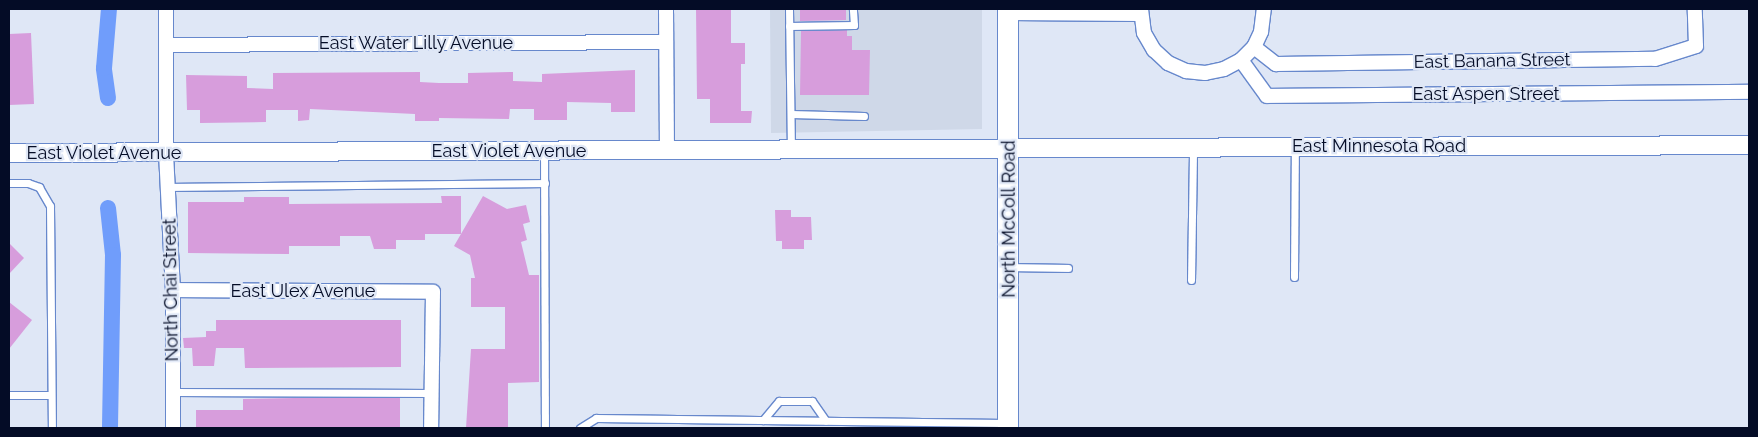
<!DOCTYPE html>
<style>
body{margin:0}
#map{position:relative;width:1758px;height:437px;overflow:hidden;background:#dfe7f6;font-family:Raleway,sans-serif}
div>[style]{position:absolute}
.built>*{inset:0;background:#cfd8e8}
.canal>*{height:16px;margin:-8px;padding:0 8px;transform-origin:8px;border-radius:8px;background:#709dfb}
.building>*{inset:0;background:#d79ddc}
.roads{filter:drop-shadow(1px 0 #6788cc) drop-shadow(-1px 0 #6788cc) drop-shadow(0 1px #6788cc) drop-shadow(0 -1px #6788cc)}
.service>*{height:7px;margin:-3.5px;padding:0 3.5px;transform-origin:3.5px;border-radius:3.5px;background:#fff}
.minor>*{height:14px;margin:-7px;padding:0 7px;transform-origin:7px;border-radius:7px;background:#fff}
.tertiary>*{height:18px;margin:-9px;padding:0 9px;transform-origin:9px;border-radius:9px;background:#fff}
.secondary>*{height:20px;margin:-10px;padding:0 10px;transform-origin:10px;border-radius:10px;background:#fff}
span{translate:-50% -50%;white-space:nowrap;text-align:center;line-height:1.15;-webkit-text-stroke:4.5px #dfe7f6;paint-order:stroke}
.street-label{font-size:18px;color:#040c26}
.frame{position:absolute;inset:0;border:10px solid #040c26;pointer-events:none}
</style>
<div id="map">
<div class="built">
<div style="clip-path:polygon(770px 9px,982px 9px,982px 129px,771px 133px)"></div>
</div>
<div class="canal">
<div style="left:108px;top:98px;width:30px;rotate:-98deg"></div>
<div style="left:104px;top:68px;width:59px;rotate:-85.2deg"></div>
<div style="left:108px;top:208px;width:47px;rotate:83.9deg"></div>
<div style="left:113px;top:255px;width:173px;rotate:91deg"></div>
</div>
<div class="building">
<div style="clip-path:polygon(696px 9px,731px 9px,731px 43px,745px 43px,745px 64px,741px 64px,741px 111px,752px 111px,751px 123px,710px 123px,710px 99px,697px 99px)"></div>
<div style="clip-path:polygon(800px 9px,846px 9px,846px 20px,800px 21px)"></div>
<div style="clip-path:polygon(847px 30px,847px 36px,852px 36px,852px 50px,870px 50px,869px 95px,800px 95px,801px 31px)"></div>
<div style="clip-path:polygon(31px 33px,34px 104px,9px 105px,9px 34px)"></div>
<div style="clip-path:polygon(635px 70px,635px 112px,611px 112px,611px 103px,567px 102px,567px 120px,534px 120px,534px 109px,510px 109px,509px 119px,439px 118px,439px 121px,415px 121px,415px 114px,310px 109px,309px 120px,298px 121px,298px 110px,266px 110px,266px 122px,200px 123px,200px 110px,187px 110px,186px 75px,247px 76px,247px 88px,273px 89px,273px 73px,420px 72px,420px 82px,439px 83px,468px 83px,468px 73px,513px 72px,513px 81px,542px 82px,542px 74px)"></div>
<div style="clip-path:polygon(441px 196px,461px 196px,461px 234px,425px 234px,425px 240px,396px 240px,396px 249px,374px 249px,370px 236px,340px 236px,340px 246px,289px 246px,289px 254px,188px 253px,188px 202px,244px 202px,244px 197px,289px 197px,289px 204px,442px 203px)"></div>
<div style="clip-path:polygon(483px 196px,507px 209px,526px 205px,530px 222px,523px 224px,527px 240px,521px 242px,529px 275px,539px 275px,539px 382px,508px 383px,508px 428px,466px 428px,471px 349px,505px 349px,505px 307px,471px 307px,471px 278px,475px 278px,470px 255px,454px 246px)"></div>
<div style="clip-path:polygon(775px 210px,791px 210px,791px 217px,811px 217px,812px 240px,804px 240px,804px 249px,782px 249px,782px 241px,776px 241px)"></div>
<div style="clip-path:polygon(9px 243px,24px 258px,9px 274px)"></div>
<div style="clip-path:polygon(9px 302px,32px 320px,9px 349px)"></div>
<div style="clip-path:polygon(216px 320px,401px 320px,401px 367px,245px 368px,244px 348px,216px 348px,214px 366px,193px 366px,192px 348px,184px 348px,183px 338px,206px 337px,206px 331px,216px 331px)"></div>
<div style="clip-path:polygon(295px 398px,400px 398px,400px 428px,196px 428px,196px 410px,243px 410px,243px 399px)"></div>
</div>
<div class="roads">
<div class="service">
<div style="left:789px;top:9px;width:140px;rotate:89.2deg"></div>
<div style="left:789px;top:26px;width:65px;rotate:-0.9deg"></div>
<div style="left:854px;top:25px;width:16px;rotate:-94deg"></div>
<div style="left:791px;top:114px;width:73px;rotate:1.6deg"></div>
<div style="left:544px;top:151px;width:277px;rotate:89.8deg"></div>
<div style="left:9px;top:183px;width:19px"></div>
<div style="left:28px;top:183px;width:12px;rotate:20deg"></div>
<div style="left:39px;top:187px;width:22px;rotate:60deg"></div>
<div style="left:50px;top:206px;width:222px;rotate:89.5deg"></div>
<div style="left:168px;top:187px;width:377px;rotate:-0.6deg"></div>
<div style="left:1009px;top:267px;width:59px;rotate:1deg"></div>
<div style="left:1294px;top:277px;width:130px;rotate:-89.6deg"></div>
<div style="left:1191px;top:280px;width:133px;rotate:-89.1deg"></div>
<div style="left:173px;top:392px;width:259px;rotate:0.2deg"></div>
<div style="left:9px;top:395px;width:42px"></div>
<div style="left:763px;top:420px;width:25px;rotate:-50deg"></div>
<div style="left:779px;top:401px;width:33px"></div>
<div style="left:812px;top:401px;width:24px;rotate:55deg"></div>
<div style="left:580px;top:428px;width:19px;rotate:-32deg"></div>
<div style="left:596px;top:418px;width:409px;rotate:0.7deg"></div>
</div>
<div class="minor">
<div style="left:166px;top:9px;width:144px;rotate:90deg"></div>
<div style="left:166px;top:153px;width:137px;rotate:87.1deg"></div>
<div style="left:173px;top:290px;width:138px;rotate:90deg"></div>
<div style="left:666px;top:9px;width:141px;rotate:89.6deg"></div>
<div style="left:1141px;top:9px;width:24px;rotate:83deg"></div>
<div style="left:1144px;top:33px;width:20px;rotate:60deg"></div>
<div style="left:1154px;top:50px;width:19px;rotate:43deg"></div>
<div style="left:1168px;top:63px;width:20px;rotate:24deg"></div>
<div style="left:1186px;top:71px;width:19px;rotate:6deg"></div>
<div style="left:1205px;top:73px;width:19px;rotate:-12deg"></div>
<div style="left:1224px;top:69px;width:19px;rotate:-28deg"></div>
<div style="left:1241px;top:60px;width:18px;rotate:-45deg"></div>
<div style="left:1254px;top:47px;width:17px;rotate:-65deg"></div>
<div style="left:1261px;top:32px;width:23px;rotate:-83deg"></div>
<div style="left:1009px;top:13px;width:131px;rotate:0.4deg"></div>
<div style="left:166px;top:45px;width:500px;rotate:-0.34deg"></div>
<div style="left:1254px;top:47px;width:28px;rotate:38deg"></div>
<div style="left:1276px;top:64px;width:379px;rotate:-0.8deg"></div>
<div style="left:1655px;top:59px;width:43px;rotate:-17.6deg"></div>
<div style="left:1696px;top:46px;width:37px;rotate:-92deg"></div>
<div style="left:1241px;top:60px;width:44px;rotate:54.2deg"></div>
<div style="left:1267px;top:96px;width:482px;rotate:-0.5deg"></div>
<div style="left:173px;top:290px;width:260px;rotate:0.4deg"></div>
<div style="left:433px;top:292px;width:136px;rotate:90.8deg"></div>
</div>
<div class="tertiary">
<div style="left:9px;top:153px;width:1740px;rotate:-0.26deg"></div>
</div>
<div class="secondary">
<div style="left:1008px;top:428px;width:419px;rotate:-90deg"></div>
</div>
</div>
<div class="street-label">
<span style="left:416px;top:43px">East Water Lilly Avenue</span>
<span style="left:1492px;top:61px;rotate:-1deg">East Banana Street</span>
<span style="left:1486px;top:94px">East Aspen Street</span>
<span style="left:1379px;top:146px">East Minnesota Road</span>
<span style="left:509px;top:151px">East Violet Avenue</span>
<span style="left:104px;top:153px">East Violet Avenue</span>
<span style="left:1009px;top:219px;rotate:-90deg">North McColl Road</span>
<span style="left:171px;top:290px;rotate:-91deg">North Chai Street</span>
<span style="left:303px;top:291px">East Ulex Avenue</span>
</div>
<div class="frame"></div>
</div>
